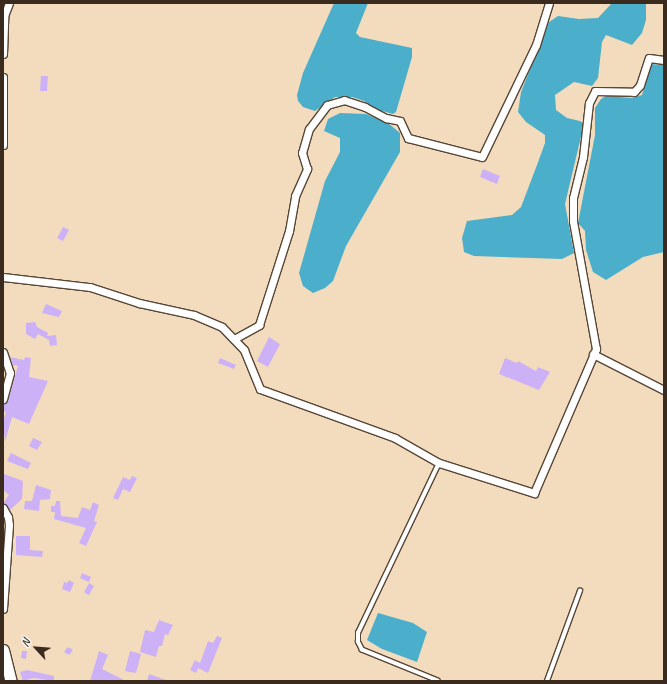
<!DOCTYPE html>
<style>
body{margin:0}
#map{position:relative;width:667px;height:684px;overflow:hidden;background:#f3dcbd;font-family:Caveat,sans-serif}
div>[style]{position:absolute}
.water>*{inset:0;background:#4baeca}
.building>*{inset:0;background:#cdb1f7}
.roads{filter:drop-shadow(1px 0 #574536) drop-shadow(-1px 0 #574536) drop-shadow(0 1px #574536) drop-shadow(0 -1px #574536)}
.lane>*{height:3.5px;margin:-1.75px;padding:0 1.75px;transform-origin:1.75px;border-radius:1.75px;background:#fff}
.street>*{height:7px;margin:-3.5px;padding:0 3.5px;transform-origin:3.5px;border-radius:3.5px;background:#fff}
.secondary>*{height:11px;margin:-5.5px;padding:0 5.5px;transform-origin:5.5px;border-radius:5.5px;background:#fff}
span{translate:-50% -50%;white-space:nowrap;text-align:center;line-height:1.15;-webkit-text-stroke:3px #f6f6f2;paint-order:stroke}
.frame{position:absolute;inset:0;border:4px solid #3b2a1e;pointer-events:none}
.north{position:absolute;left:16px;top:628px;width:40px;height:40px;-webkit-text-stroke:3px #f6f6f2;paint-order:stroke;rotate:296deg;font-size:11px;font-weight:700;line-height:16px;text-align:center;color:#3b2a1e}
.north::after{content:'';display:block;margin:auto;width:14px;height:18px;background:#3b2a1e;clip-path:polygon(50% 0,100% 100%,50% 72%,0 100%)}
</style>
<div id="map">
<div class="water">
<div style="clip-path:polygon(334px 3px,368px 3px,356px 33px,360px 37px,412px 48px,412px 57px,396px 112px,393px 114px,375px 109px,364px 101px,352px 97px,335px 97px,315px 111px,303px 107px,298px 101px,297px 95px,303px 73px)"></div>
<div style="clip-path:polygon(612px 3px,646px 3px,646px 20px,642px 33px,632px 45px,606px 35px,602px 42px,598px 78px,592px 86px,574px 82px,555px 95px,556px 110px,567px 118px,580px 121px,584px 124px,565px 204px,574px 253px,562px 259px,474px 256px,464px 252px,462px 238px,467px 221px,512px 215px,521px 207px,537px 165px,545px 143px,545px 135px,526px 122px,518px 112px,521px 92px,549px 22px,558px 16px,579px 19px,598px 18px)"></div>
<div style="clip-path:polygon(651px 64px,664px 65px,664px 252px,643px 257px,606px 280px,593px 272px,586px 250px,585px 231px,578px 223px,595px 135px,595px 108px,601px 99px,606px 96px,632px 98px,642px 95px)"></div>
<div style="clip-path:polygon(340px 113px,366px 114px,388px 123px,400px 133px,400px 152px,346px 246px,333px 281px,325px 288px,313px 293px,303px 286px,299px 273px,325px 181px,340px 152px,340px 138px,324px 131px,328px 119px)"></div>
<div style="clip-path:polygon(378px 613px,413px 623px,427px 632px,417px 662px,382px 649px,367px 640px)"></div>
</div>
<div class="building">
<div style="clip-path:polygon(41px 76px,48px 76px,47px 91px,40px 91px)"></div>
<div style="clip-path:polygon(483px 169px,500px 176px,497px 184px,480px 177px)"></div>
<div style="clip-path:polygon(63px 227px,69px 230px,63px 241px,57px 238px)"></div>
<div style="clip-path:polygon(46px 304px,62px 311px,59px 317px,42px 313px)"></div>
<div style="clip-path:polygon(35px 322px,37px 327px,48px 333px,47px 336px,56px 335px,57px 345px,50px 346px,49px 340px,38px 334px,35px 339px,26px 334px,26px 323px)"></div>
<div style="clip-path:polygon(269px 337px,280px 344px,268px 367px,257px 361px)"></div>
<div style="clip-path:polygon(10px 357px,24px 360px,25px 357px,31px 358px,29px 377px,48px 381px,29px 424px,12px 417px,5px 442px,3px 422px,6px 412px,3px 411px,3px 404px,8px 400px,18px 366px,13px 365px)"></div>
<div style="clip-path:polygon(220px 358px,236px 365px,234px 369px,218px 363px)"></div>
<div style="clip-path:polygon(505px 358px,517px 363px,518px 361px,536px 371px,538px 367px,550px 372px,539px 390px,499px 374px)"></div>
<div style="clip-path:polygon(33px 438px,42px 442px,37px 450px,29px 446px)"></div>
<div style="clip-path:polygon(11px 453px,31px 463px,28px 469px,7px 461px)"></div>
<div style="clip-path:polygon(4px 474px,23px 481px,22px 499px,10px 510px,3px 503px,9px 495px,3px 490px)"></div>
<div style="clip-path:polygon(132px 476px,137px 478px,130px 492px,123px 489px,118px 500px,113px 498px,123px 477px,130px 480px)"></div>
<div style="clip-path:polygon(36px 485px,51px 490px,50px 499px,40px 500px,39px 511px,24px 509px,25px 501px,32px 501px)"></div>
<div style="clip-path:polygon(56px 501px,60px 501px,61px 516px,78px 518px,82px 507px,90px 510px,93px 502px,99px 505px,94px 521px,97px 522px,86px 546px,79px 543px,86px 528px,54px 519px,55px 512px,51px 512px,51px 506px,55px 506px)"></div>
<div style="clip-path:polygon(16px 536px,30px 536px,30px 550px,43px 551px,42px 557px,16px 555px)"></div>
<div style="clip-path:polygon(82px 573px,91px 577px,89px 582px,80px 578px)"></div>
<div style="clip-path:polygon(69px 580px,74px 583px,70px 592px,62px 589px,64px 582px,67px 583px)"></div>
<div style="clip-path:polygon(89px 583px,94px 586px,89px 595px,84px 592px)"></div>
<div style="clip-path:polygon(159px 620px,173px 625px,168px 635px,165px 634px,162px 646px,159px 646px,156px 657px,140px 652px,145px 630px,154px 632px)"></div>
<div style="clip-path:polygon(217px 636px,222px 638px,208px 673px,198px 668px,196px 673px,190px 670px,195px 660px,200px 663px,208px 641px,213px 643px)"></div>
<div style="clip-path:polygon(68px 647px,73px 650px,69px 655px,64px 652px)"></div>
<div style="clip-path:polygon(22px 651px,27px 651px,26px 659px,21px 658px)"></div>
<div style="clip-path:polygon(99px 651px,108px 655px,102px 669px,126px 681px,90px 681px)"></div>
<div style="clip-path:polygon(130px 651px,141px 654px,136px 673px,125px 671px)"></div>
<div style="clip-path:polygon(27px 670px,54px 676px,54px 681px,33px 678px,23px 681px,20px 672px)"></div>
<div style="clip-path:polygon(149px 674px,166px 680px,166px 681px,147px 681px)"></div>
</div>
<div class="roads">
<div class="lane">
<div style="left:438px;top:681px;width:82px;rotate:-157.8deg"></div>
<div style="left:362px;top:650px;width:9px;rotate:-117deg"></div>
<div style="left:358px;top:642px;width:9px;rotate:-90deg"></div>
<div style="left:358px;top:633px;width:188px;rotate:-64.5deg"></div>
<div style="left:547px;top:681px;width:96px;rotate:-69.9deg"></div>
</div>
<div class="street">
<div style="left:3px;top:54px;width:38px;rotate:-88deg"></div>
<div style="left:4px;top:16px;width:14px;rotate:-69deg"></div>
<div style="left:3px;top:77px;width:68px;rotate:90deg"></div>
<div style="left:3px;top:277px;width:88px;rotate:6.6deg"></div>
<div style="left:90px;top:287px;width:52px;rotate:18.1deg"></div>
<div style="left:139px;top:303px;width:56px;rotate:12.3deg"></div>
<div style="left:194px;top:315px;width:30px;rotate:23deg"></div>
<div style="left:222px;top:327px;width:32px;rotate:46deg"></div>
<div style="left:244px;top:350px;width:42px;rotate:67.7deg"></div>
<div style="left:260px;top:389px;width:144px;rotate:19.9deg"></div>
<div style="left:395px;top:438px;width:51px;rotate:29.6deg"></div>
<div style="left:439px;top:463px;width:100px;rotate:17.5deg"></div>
<div style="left:534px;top:493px;width:157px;rotate:-66.7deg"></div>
<div style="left:596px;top:349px;width:130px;rotate:-100.2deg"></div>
<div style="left:573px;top:221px;width:23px;rotate:-90deg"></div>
<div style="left:573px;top:198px;width:42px;rotate:-76.3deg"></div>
<div style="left:583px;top:157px;width:54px;rotate:-83.7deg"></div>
<div style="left:589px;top:103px;width:13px;rotate:-63deg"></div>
<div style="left:595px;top:91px;width:39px;rotate:1deg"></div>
<div style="left:634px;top:92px;width:9px;rotate:-49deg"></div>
<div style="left:640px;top:85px;width:28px;rotate:-72deg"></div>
<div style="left:649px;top:58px;width:15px;rotate:8deg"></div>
<div style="left:234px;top:339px;width:29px;rotate:-29deg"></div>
<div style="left:259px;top:325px;width:99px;rotate:-72.3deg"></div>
<div style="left:289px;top:231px;width:36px;rotate:-80deg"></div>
<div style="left:295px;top:196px;width:30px;rotate:-66deg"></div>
<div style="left:307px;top:169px;width:17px;rotate:-107deg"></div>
<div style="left:302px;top:153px;width:25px;rotate:-74deg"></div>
<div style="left:309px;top:129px;width:30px;rotate:-53deg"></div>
<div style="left:327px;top:105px;width:18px;rotate:-16deg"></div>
<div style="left:344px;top:100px;width:22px;rotate:18deg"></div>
<div style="left:365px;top:107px;width:24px;rotate:28deg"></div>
<div style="left:386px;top:118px;width:14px;rotate:12deg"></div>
<div style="left:400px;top:121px;width:19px;rotate:65deg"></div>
<div style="left:408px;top:138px;width:76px;rotate:14.4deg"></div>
<div style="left:482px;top:157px;width:124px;rotate:-64.3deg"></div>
<div style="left:536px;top:45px;width:44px;rotate:-72.8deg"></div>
<div style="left:3px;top:352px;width:22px;rotate:72deg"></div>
<div style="left:10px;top:373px;width:27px;rotate:105deg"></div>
<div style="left:593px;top:354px;width:80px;rotate:26.9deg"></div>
<div style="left:3px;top:508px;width:10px;rotate:61deg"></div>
<div style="left:8px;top:517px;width:8px;rotate:83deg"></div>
<div style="left:9px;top:525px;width:84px;rotate:94.1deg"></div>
</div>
<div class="secondary">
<div style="left:3px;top:650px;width:32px;rotate:76deg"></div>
</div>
</div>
<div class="frame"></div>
<div class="north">N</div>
</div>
